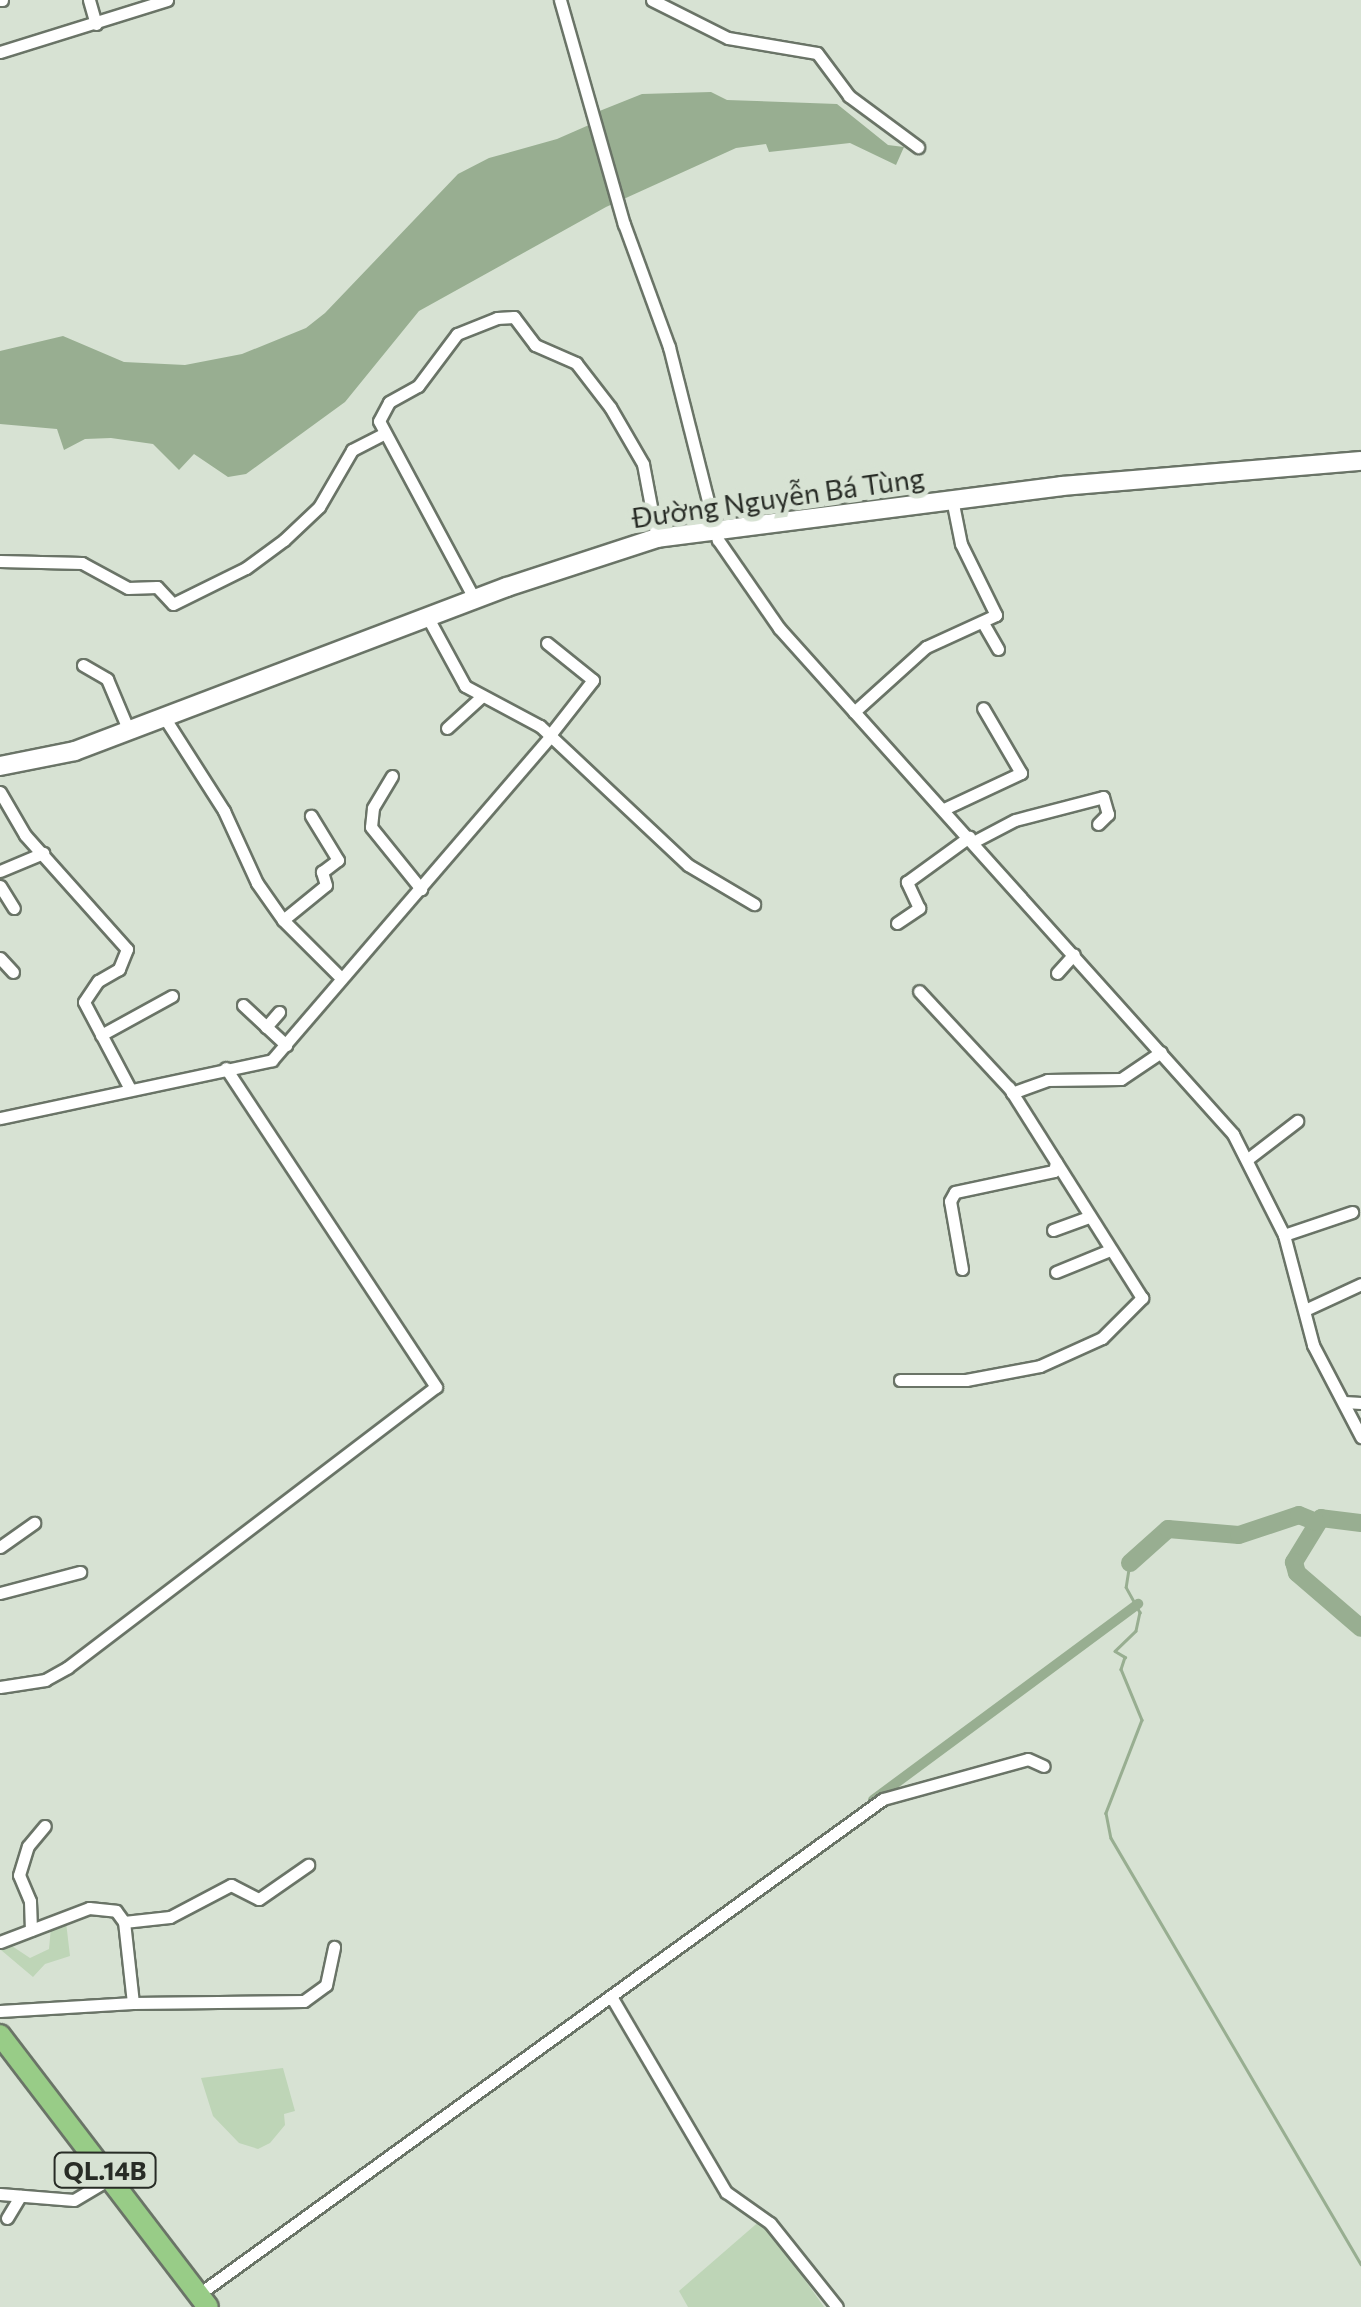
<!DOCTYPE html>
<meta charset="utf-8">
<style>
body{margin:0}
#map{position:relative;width:1361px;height:2307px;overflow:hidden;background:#d7e2d3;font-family:Commissioner,sans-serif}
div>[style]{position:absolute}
.green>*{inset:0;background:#bed5b7}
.water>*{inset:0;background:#98ae91}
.stream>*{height:2.5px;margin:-1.25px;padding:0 1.25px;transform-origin:1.25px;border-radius:1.25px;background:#98ae91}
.canal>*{height:10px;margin:-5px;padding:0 5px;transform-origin:5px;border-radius:5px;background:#98ae91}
.river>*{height:18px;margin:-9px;padding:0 9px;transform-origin:9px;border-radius:9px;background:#98ae91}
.roads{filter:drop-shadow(2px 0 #6a7467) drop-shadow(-2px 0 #6a7467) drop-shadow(0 2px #6a7467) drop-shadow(0 -2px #6a7467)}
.minor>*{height:11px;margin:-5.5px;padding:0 5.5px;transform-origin:5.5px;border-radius:5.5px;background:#fff}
.secondary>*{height:18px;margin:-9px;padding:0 9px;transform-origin:9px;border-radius:9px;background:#fff}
.trunk>*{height:20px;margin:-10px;padding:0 10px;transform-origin:10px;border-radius:10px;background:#98cc87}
span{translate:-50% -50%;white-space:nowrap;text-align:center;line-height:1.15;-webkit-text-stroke:10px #d7e2d3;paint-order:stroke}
.shield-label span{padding:2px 8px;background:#d7e2d3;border:2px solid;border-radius:8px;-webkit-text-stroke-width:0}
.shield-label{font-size:25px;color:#282c26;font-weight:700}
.street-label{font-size:28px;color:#282c26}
</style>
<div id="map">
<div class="green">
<div style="clip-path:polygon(66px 1922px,70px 1956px,45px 1964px,33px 1977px,1px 1950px,9px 1944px,30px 1958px,49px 1949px,51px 1927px)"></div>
<div style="clip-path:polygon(283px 2068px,295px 2111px,284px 2114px,285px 2125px,270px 2143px,258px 2149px,239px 2143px,213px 2116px,201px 2078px)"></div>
<div style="clip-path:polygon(762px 2219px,824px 2307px,688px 2307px,679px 2291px)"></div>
</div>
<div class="water">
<div style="clip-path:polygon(711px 92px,727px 100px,837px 104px,888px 145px,904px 147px,896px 165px,850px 143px,769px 152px,766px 144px,736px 148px,606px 207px,419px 311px,345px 402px,246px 474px,228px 477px,194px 454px,179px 470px,153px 444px,111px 438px,85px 439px,64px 450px,57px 429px,0 424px,0 351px,63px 336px,124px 362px,185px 365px,242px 354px,306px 328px,325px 313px,458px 174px,489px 158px,557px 139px,589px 125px,597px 112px,642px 94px)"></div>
</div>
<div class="stream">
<div style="left:1130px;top:1563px;width:24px;rotate:99deg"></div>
<div style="left:1126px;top:1587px;width:29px;rotate:61deg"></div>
<div style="left:1140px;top:1612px;width:19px;rotate:102deg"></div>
<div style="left:1136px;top:1631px;width:29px;rotate:136deg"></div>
<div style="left:1115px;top:1651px;width:12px;rotate:31deg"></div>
<div style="left:1125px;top:1657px;width:13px;rotate:108deg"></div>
<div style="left:1121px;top:1669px;width:55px;rotate:67.6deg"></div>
<div style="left:1142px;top:1720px;width:100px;rotate:111.2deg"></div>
<div style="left:1106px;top:1813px;width:25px;rotate:79deg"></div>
<div style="left:1111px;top:1838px;width:494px;rotate:59.6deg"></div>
</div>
<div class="canal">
<div style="left:873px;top:1800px;width:330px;rotate:-36.5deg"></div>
</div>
<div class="river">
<div style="left:1361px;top:1523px;width:40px;rotate:-172.9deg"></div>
<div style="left:1321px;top:1518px;width:52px;rotate:121.5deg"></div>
<div style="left:1294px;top:1562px;width:11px;rotate:75deg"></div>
<div style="left:1297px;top:1573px;width:84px;rotate:40.7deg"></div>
<div style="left:1130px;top:1563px;width:51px;rotate:-41.8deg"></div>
<div style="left:1168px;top:1529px;width:71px;rotate:4.8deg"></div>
<div style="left:1239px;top:1535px;width:63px;rotate:-18.4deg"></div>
<div style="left:1299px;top:1515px;width:18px;rotate:22deg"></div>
</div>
<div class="roads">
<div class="minor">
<div style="left:0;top:0;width:2px"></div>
<div style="left:89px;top:0;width:25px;rotate:74deg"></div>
<div style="left:560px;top:0;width:233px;rotate:74.1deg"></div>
<div style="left:624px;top:224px;width:131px;rotate:69.9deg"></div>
<div style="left:669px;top:347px;width:199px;rotate:75.8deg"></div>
<div style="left:718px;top:540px;width:107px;rotate:55.3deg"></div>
<div style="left:779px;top:628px;width:680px;rotate:48.1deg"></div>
<div style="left:1233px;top:1134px;width:113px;rotate:63.2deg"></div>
<div style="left:1284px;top:1235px;width:114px;rotate:75.2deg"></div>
<div style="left:1313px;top:1345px;width:104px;rotate:62.4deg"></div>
<div style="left:652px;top:0;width:85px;rotate:26.6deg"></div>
<div style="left:728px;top:38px;width:90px;rotate:9.6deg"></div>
<div style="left:817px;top:53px;width:54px;rotate:53.3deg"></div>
<div style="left:849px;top:96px;width:86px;rotate:36.5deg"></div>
<div style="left:0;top:52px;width:175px;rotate:-17.3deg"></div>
<div style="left:0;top:561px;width:82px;rotate:1.4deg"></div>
<div style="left:82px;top:563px;width:52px;rotate:28.5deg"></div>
<div style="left:128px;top:588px;width:29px;rotate:-2deg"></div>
<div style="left:157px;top:587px;width:23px;rotate:47deg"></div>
<div style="left:173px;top:604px;width:81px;rotate:-26.3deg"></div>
<div style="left:246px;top:568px;width:47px;rotate:-36.4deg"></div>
<div style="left:284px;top:540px;width:48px;rotate:-43.3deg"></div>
<div style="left:319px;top:507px;width:66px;rotate:-59.9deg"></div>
<div style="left:352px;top:450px;width:37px;rotate:-27deg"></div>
<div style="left:475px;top:600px;width:203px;rotate:-118.2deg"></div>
<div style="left:379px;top:421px;width:21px;rotate:-62deg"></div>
<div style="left:389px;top:402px;width:33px;rotate:-29deg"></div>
<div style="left:418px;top:386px;width:65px;rotate:-53.1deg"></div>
<div style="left:457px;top:334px;width:43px;rotate:-21.8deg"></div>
<div style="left:497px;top:318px;width:17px;rotate:-3deg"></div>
<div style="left:514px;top:317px;width:35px;rotate:53deg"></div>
<div style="left:535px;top:345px;width:45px;rotate:23.7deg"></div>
<div style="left:576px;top:363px;width:56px;rotate:52.3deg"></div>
<div style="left:610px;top:407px;width:66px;rotate:59.9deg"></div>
<div style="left:643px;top:464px;width:75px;rotate:79.3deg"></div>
<div style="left:428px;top:618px;width:77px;rotate:61.4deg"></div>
<div style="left:465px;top:686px;width:85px;rotate:28.1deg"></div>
<div style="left:540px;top:726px;width:203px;rotate:43.2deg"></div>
<div style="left:688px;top:865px;width:77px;rotate:30.6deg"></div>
<div style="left:983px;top:623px;width:30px;rotate:60deg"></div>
<div style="left:547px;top:643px;width:59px;rotate:38.8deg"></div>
<div style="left:593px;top:680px;width:70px;rotate:128deg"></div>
<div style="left:83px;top:665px;width:28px;rotate:30deg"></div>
<div style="left:107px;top:679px;width:56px;rotate:67.1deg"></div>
<div style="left:854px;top:712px;width:97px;rotate:-42.1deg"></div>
<div style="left:926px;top:647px;width:77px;rotate:-24.6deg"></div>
<div style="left:996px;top:615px;width:79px;rotate:-116.2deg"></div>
<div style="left:961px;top:544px;width:46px;rotate:-101.3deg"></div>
<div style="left:164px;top:717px;width:112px;rotate:57.4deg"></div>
<div style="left:224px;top:811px;width:79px;rotate:65.4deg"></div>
<div style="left:257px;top:883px;width:45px;rotate:54.9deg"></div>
<div style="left:283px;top:920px;width:82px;rotate:45deg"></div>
<div style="left:447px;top:728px;width:45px;rotate:-42.3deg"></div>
<div style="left:392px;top:776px;width:37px;rotate:121deg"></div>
<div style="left:373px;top:808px;width:19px;rotate:96deg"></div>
<div style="left:371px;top:827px;width:80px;rotate:51.1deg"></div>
<div style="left:0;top:792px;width:50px;rotate:59.8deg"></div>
<div style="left:25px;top:835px;width:153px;rotate:48.2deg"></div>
<div style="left:127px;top:949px;width:22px;rotate:112deg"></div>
<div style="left:119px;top:969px;width:24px;rotate:150deg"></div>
<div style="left:98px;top:981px;width:25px;rotate:124deg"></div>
<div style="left:84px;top:1002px;width:98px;rotate:62.1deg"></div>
<div style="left:944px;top:809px;width:85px;rotate:-25.1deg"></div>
<div style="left:1021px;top:773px;width:75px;rotate:-120.3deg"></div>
<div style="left:973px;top:842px;width:47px;rotate:-27.6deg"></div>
<div style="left:1015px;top:820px;width:91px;rotate:-14.6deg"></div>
<div style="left:1103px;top:797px;width:18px;rotate:74deg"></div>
<div style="left:1108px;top:814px;width:14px;rotate:135deg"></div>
<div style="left:0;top:871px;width:47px;rotate:-22.7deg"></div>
<div style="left:0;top:886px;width:26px;rotate:58deg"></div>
<div style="left:283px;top:920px;width:55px;rotate:-39.1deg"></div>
<div style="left:326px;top:885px;width:14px;rotate:-107deg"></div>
<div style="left:322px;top:872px;width:20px;rotate:-37deg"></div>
<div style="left:338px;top:860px;width:52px;rotate:-121.5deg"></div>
<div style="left:897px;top:923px;width:27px;rotate:-34deg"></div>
<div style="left:919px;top:908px;width:29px;rotate:-115deg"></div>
<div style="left:907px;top:882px;width:77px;rotate:-36deg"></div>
<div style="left:0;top:958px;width:19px;rotate:47deg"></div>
<div style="left:1057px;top:973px;width:25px;rotate:-48deg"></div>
<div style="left:243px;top:1005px;width:59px;rotate:42.9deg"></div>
<div style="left:266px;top:1027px;width:20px;rotate:-49deg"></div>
<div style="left:101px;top:1035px;width:81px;rotate:-28.8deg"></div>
<div style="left:1012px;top:1093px;width:37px;rotate:-20deg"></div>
<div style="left:1047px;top:1080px;width:74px;rotate:-0.8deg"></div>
<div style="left:1121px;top:1079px;width:48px;rotate:-34deg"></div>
<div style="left:0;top:1118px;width:278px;rotate:-12deg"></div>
<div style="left:272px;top:1060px;width:428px;rotate:-49.3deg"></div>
<div style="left:1249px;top:1158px;width:61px;rotate:-37.6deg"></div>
<div style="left:1053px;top:1230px;width:38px;rotate:-20deg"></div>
<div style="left:1284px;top:1235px;width:72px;rotate:-18.7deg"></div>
<div style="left:962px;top:1269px;width:69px;rotate:-100deg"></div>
<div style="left:950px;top:1201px;width:10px;rotate:-61deg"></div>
<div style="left:955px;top:1192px;width:101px;rotate:-12deg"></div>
<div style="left:1054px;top:1171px;width:9px;rotate:-77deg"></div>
<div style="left:1056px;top:1272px;width:58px;rotate:-22.2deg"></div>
<div style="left:1305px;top:1310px;width:62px;rotate:-24.9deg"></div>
<div style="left:900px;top:1380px;width:66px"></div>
<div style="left:966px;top:1380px;width:75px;rotate:-10.7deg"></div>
<div style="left:1040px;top:1366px;width:68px;rotate:-24.3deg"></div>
<div style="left:1102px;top:1338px;width:57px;rotate:-45deg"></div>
<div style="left:1142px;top:1298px;width:249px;rotate:-122.3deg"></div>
<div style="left:1009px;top:1088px;width:132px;rotate:-132.9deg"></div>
<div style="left:1344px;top:1402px;width:17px;rotate:3deg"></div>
<div style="left:0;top:1547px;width:42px;rotate:-35.2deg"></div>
<div style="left:0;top:1593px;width:83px;rotate:-14.7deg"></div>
<div style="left:0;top:1687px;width:46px;rotate:-8.8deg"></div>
<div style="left:45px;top:1680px;width:26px;rotate:-29deg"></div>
<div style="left:68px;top:1667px;width:462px;rotate:-37.3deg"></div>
<div style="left:436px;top:1387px;width:382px;rotate:-123.4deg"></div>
<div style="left:31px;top:1930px;width:29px;rotate:-92deg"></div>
<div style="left:30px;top:1901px;width:28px;rotate:-113deg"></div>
<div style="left:19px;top:1875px;width:30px;rotate:-73deg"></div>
<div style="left:28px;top:1846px;width:26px;rotate:-50deg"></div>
<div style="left:0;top:1942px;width:95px;rotate:-20.9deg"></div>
<div style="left:89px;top:1908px;width:27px;rotate:6deg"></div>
<div style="left:116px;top:1911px;width:14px;rotate:54deg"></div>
<div style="left:612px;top:1998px;width:225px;rotate:59.6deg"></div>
<div style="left:726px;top:2192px;width:54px;rotate:35.2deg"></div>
<div style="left:770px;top:2223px;width:107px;rotate:51.4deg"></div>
<div style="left:133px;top:2003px;width:171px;rotate:-0.7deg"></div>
<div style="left:304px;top:2001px;width:27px;rotate:-36deg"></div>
<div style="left:326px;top:1985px;width:39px;rotate:-78deg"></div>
<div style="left:0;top:2011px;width:133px;rotate:-3.4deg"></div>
<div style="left:133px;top:2003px;width:81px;rotate:-96.3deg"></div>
<div style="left:124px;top:1922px;width:46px;rotate:-6.2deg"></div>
<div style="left:170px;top:1917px;width:69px;rotate:-27.7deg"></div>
<div style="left:231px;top:1885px;width:31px;rotate:27deg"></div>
<div style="left:259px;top:1899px;width:60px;rotate:-34.8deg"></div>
<div style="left:0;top:2194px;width:74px;rotate:4.6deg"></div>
<div style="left:74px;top:2200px;width:43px;rotate:-30.7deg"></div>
<div style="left:7px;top:2218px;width:26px;rotate:-59deg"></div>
<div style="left:199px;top:2294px;width:844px;rotate:-35.89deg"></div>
<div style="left:883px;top:1799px;width:150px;rotate:-15.4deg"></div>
<div style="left:1028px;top:1759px;width:17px;rotate:24deg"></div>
</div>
<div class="secondary">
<div style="left:0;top:766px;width:76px;rotate:-11.3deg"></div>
<div style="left:75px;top:751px;width:462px;rotate:-20.8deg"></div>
<div style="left:507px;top:587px;width:158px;rotate:-18.1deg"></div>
<div style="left:657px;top:538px;width:408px;rotate:-7.3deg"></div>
<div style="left:1062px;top:486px;width:300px;rotate:-4.8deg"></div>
</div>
<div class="trunk">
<div style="left:0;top:2035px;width:342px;rotate:52.6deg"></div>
</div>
</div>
<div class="shield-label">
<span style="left:105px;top:2170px">QL.14B</span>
</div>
<div class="street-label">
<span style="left:778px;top:497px;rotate:-8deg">Đường Nguyễn Bá Tùng</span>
</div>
</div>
